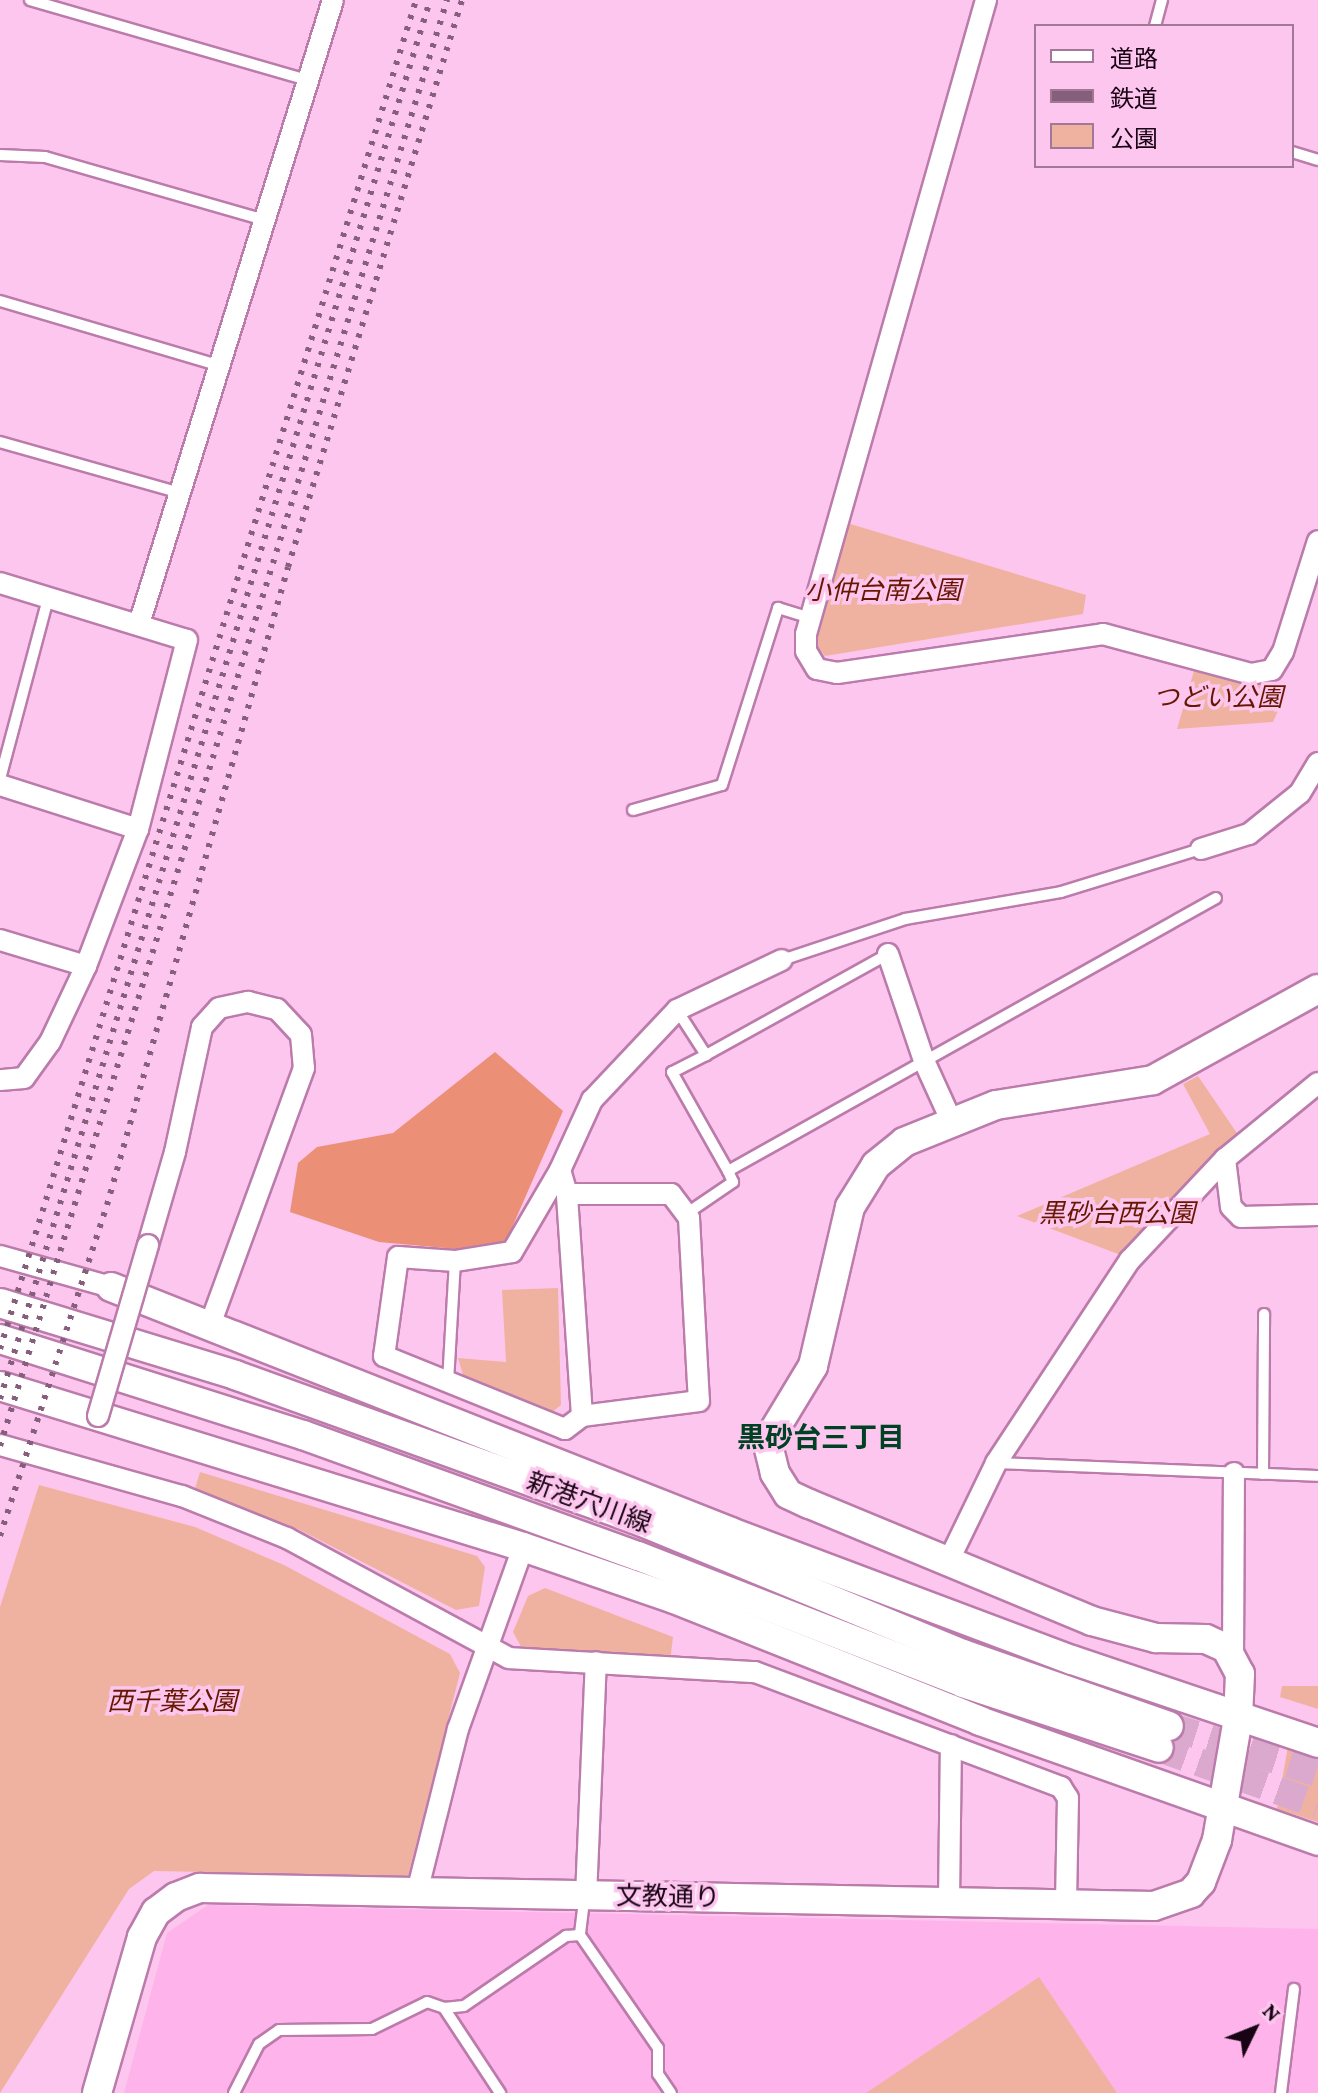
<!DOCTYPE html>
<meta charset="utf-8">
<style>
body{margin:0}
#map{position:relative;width:1318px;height:2093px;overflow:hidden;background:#fdc6ee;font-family:"Crimson Pro","Noto Sans JP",serif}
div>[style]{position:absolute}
.built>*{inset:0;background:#feb3eb}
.green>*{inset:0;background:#f0b2a0}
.forest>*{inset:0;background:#eb9077}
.secondary-tunnel>*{height:28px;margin-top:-14px;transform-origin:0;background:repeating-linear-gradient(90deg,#dba9cd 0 28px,transparent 0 42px)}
.roads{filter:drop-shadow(2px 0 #bb7bab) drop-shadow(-2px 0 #bb7bab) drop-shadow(0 2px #bb7bab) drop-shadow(0 -2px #bb7bab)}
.lane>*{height:10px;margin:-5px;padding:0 5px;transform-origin:5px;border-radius:5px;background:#fff}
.street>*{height:20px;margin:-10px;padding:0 10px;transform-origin:10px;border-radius:10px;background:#fff}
.secondary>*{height:28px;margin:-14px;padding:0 14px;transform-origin:14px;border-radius:14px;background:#fff}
.rail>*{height:6px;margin-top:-3px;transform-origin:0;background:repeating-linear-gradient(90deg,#855f7b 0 4px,transparent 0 12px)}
.bridges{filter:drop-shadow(2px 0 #bb7bab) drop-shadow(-2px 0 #bb7bab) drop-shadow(0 2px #bb7bab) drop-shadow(0 -2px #bb7bab)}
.street-bridge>*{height:20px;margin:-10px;padding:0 10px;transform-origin:10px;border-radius:10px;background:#fff}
span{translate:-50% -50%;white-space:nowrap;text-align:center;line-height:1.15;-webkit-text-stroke:7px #fdc6ee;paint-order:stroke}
.park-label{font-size:26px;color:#671700;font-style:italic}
.street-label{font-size:26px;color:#180314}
.neighbourhood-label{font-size:28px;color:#004023;font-weight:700}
.legend{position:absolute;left:1034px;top:24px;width:260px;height:144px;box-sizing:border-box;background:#fdc6ee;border:2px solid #a17897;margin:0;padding:10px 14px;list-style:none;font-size:24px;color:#180314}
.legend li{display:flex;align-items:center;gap:16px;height:40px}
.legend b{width:40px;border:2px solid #a17897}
.north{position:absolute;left:1214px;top:1989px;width:80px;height:80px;-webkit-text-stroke:6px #fdc6ee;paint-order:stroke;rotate:47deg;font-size:22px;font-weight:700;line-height:32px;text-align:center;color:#180314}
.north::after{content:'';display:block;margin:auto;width:28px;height:36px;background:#180314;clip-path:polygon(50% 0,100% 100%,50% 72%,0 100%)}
</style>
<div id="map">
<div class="built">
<div style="clip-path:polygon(208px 1905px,1318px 1929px,1318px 2093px,124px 2093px,167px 1933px)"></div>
</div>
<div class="green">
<div style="clip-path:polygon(844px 522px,1086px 595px,1083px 614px,825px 656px,813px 641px)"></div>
<div style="clip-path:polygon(1196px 664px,1289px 686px,1273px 722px,1177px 729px)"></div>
<div style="clip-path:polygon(1198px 1076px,1241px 1139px,1126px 1257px,1017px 1216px,1210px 1134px,1183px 1084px)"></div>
<div style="clip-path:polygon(558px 1288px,561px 1405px,551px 1413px,464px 1378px,458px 1358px,506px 1362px,502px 1290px)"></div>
<div style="clip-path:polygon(200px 1472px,477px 1556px,485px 1567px,479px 1606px,456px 1610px,298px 1529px,194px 1492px)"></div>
<div style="clip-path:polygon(39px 1485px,195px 1527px,284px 1565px,450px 1654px,460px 1673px,408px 1876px,154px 1871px,129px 1889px,0 2093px,0 1607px)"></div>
<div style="clip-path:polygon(545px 1588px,673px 1637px,670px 1662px,525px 1654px,513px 1632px,528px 1596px)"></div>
<div style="clip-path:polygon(1282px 1686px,1318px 1686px,1318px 1709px,1280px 1697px)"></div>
<div style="clip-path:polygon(1288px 1746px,1318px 1755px,1318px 1822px,1277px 1809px)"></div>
<div style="clip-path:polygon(1039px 1977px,1117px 2093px,866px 2093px)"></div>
</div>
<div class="forest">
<div style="clip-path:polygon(495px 1052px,563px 1111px,504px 1246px,478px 1251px,379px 1242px,290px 1212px,298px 1163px,317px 1147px,393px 1133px)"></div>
</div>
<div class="secondary-tunnel">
<div style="left:1169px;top:1726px;width:156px;rotate:17.5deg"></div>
<div style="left:1159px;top:1748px;width:169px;rotate:19.7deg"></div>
</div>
<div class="roads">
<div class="lane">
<div style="left:30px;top:0;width:288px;rotate:16.1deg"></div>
<div style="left:1155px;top:26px;width:27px;rotate:-75deg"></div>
<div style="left:1292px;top:152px;width:27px;rotate:17deg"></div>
<div style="left:0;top:155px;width:45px;rotate:2.5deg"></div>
<div style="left:45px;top:157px;width:228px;rotate:16deg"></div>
<div style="left:0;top:301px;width:230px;rotate:16.4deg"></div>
<div style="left:0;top:442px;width:187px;rotate:15.8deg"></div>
<div style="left:0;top:779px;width:187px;rotate:-75.1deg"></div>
<div style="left:633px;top:810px;width:92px;rotate:-15.7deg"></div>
<div style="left:722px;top:785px;width:186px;rotate:-72.4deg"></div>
<div style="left:778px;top:608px;width:34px;rotate:17deg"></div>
<div style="left:782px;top:960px;width:130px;rotate:-18.4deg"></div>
<div style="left:905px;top:919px;width:158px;rotate:-9.8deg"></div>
<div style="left:1061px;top:892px;width:146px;rotate:-17.1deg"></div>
<div style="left:677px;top:1010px;width:54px;rotate:57.2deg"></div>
<div style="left:706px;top:1055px;width:208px;rotate:-29deg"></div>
<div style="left:706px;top:1055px;width:38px;rotate:153deg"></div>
<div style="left:672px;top:1072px;width:114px;rotate:60.5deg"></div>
<div style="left:728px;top:1171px;width:559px;rotate:-29.22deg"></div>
<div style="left:686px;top:1214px;width:57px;rotate:-34.2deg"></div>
<div style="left:733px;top:1182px;width:12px;rotate:-114deg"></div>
<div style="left:448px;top:1382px;width:121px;rotate:-86.7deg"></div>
<div style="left:996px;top:1463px;width:322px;rotate:2.3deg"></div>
<div style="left:1263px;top:1474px;width:160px;rotate:-89.6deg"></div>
<div style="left:583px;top:1909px;width:26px;rotate:97deg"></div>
<div style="left:580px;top:1935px;width:137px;rotate:55.4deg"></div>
<div style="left:658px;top:2048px;width:26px;rotate:90deg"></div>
<div style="left:658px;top:2074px;width:23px;rotate:56deg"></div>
<div style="left:444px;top:2008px;width:102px;rotate:56.6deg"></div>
<div style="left:234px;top:2093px;width:55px;rotate:-63deg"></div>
<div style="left:259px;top:2044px;width:24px;rotate:-35deg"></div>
<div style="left:279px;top:2030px;width:93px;rotate:-0.6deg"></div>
<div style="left:372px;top:2029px;width:61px;rotate:-26.1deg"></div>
<div style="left:427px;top:2002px;width:18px;rotate:19deg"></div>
<div style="left:444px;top:2008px;width:20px;rotate:-6deg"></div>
<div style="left:464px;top:2006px;width:124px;rotate:-34.5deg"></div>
<div style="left:566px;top:1936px;width:14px;rotate:-4deg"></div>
<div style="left:1281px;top:2093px;width:105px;rotate:-82.9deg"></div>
</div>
<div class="street">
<div style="left:986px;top:0;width:659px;rotate:105.85deg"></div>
<div style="left:806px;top:634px;width:17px;rotate:90deg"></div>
<div style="left:806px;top:651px;width:21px;rotate:59deg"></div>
<div style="left:817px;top:669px;width:20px;rotate:11deg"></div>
<div style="left:837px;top:673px;width:269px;rotate:-8.3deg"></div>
<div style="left:1103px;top:634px;width:153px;rotate:15.1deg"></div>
<div style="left:1251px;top:674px;width:21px;rotate:-11deg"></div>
<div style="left:1272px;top:670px;width:21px;rotate:-59deg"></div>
<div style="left:1283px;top:652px;width:116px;rotate:-72.5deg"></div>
<div style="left:0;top:583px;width:195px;rotate:17deg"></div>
<div style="left:187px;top:640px;width:195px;rotate:104.5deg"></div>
<div style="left:138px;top:829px;width:147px;rotate:110.8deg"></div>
<div style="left:86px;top:966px;width:84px;rotate:115.3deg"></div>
<div style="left:50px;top:1042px;width:44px;rotate:125.8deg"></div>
<div style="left:24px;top:1078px;width:24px;rotate:175deg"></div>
<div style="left:139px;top:624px;width:653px;rotate:-72.73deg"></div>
<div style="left:0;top:785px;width:145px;rotate:17.7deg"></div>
<div style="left:1201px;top:849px;width:50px;rotate:-17.4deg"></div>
<div style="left:1249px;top:834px;width:65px;rotate:-38.8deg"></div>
<div style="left:1300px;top:793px;width:35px;rotate:-59deg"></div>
<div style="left:0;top:940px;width:90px;rotate:16.8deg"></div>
<div style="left:888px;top:954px;width:115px;rotate:71.3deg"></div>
<div style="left:925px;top:1063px;width:63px;rotate:65.5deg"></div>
<div style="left:1225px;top:1159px;width:48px;rotate:82.9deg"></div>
<div style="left:1231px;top:1207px;width:14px;rotate:45deg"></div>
<div style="left:1241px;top:1217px;width:77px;rotate:-1.5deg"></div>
<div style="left:560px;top:1170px;width:95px;rotate:120.3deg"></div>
<div style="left:512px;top:1252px;width:58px;rotate:171deg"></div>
<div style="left:455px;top:1261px;width:57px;rotate:-176deg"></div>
<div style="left:398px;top:1257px;width:100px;rotate:98deg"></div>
<div style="left:384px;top:1356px;width:195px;rotate:22deg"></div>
<div style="left:565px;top:1429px;width:21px;rotate:-37deg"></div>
<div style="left:567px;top:1194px;width:104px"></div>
<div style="left:671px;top:1194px;width:30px;rotate:53deg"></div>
<div style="left:689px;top:1218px;width:183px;rotate:86.9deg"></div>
<div style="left:699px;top:1401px;width:118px;rotate:172.7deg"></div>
<div style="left:582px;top:1416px;width:223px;rotate:-93.9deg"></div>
<div style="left:567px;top:1194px;width:25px;rotate:-106deg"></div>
<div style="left:560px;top:1170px;width:77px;rotate:-65.4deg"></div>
<div style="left:592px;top:1100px;width:124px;rotate:-46.6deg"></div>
<div style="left:677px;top:1010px;width:116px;rotate:-25.5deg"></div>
<div style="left:148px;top:1245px;width:97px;rotate:-73.8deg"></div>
<div style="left:175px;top:1152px;width:128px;rotate:-77.8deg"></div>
<div style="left:202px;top:1027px;width:25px;rotate:-48deg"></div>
<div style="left:219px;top:1008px;width:30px;rotate:-12deg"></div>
<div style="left:248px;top:1002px;width:30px;rotate:14deg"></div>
<div style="left:277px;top:1009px;width:35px;rotate:47deg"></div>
<div style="left:301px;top:1035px;width:33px;rotate:85deg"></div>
<div style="left:304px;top:1068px;width:270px;rotate:110.1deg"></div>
<div style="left:0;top:1256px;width:115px;rotate:15.6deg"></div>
<div style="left:0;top:1445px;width:189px;rotate:15.7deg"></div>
<div style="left:182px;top:1496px;width:113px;rotate:21.8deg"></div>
<div style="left:287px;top:1538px;width:252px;rotate:28.4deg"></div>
<div style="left:509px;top:1658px;width:246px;rotate:3.3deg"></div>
<div style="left:755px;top:1672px;width:327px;rotate:20.6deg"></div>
<div style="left:1061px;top:1787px;width:13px;rotate:58deg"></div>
<div style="left:1068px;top:1798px;width:106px;rotate:91.1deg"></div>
<div style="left:949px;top:1560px;width:108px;rotate:-64.1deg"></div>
<div style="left:996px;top:1463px;width:243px;rotate:-56.6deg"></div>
<div style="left:1130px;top:1260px;width:139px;rotate:-46.8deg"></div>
<div style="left:1225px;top:1159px;width:120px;rotate:-39.3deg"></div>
<div style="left:1233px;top:1658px;width:185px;rotate:-89.7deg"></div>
<div style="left:417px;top:1892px;width:168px;rotate:-75.9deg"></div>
<div style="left:458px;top:1729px;width:193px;rotate:-70.3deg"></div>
<div style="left:586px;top:1897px;width:235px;rotate:-87.6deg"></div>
<div style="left:949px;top:1902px;width:157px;rotate:-89.3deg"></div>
</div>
<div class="secondary">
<div style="left:111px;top:1287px;width:667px;rotate:21.56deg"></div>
<div style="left:731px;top:1532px;width:364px;rotate:20.6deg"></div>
<div style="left:1072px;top:1660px;width:260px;rotate:18.6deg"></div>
<div style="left:0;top:1303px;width:246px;rotate:17deg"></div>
<div style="left:235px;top:1375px;width:425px;rotate:19.8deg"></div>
<div style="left:635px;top:1519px;width:355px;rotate:22.4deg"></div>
<div style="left:963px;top:1654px;width:218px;rotate:19.3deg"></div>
<div style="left:0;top:1339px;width:318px;rotate:17.6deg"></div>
<div style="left:303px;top:1435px;width:356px;rotate:19.9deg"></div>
<div style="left:638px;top:1556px;width:349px;rotate:21.3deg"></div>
<div style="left:963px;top:1683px;width:206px;rotate:18.3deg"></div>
<div style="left:0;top:1386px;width:547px;rotate:17.11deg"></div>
<div style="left:523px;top:1547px;width:160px;rotate:19deg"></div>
<div style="left:674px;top:1599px;width:329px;rotate:21.7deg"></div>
<div style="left:980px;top:1721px;width:359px;rotate:19.5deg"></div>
<div style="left:97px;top:2093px;width:162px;rotate:-73.9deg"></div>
<div style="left:142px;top:1937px;width:29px;rotate:-61deg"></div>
<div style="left:156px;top:1912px;width:25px;rotate:-37deg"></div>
<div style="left:176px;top:1897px;width:26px;rotate:-21deg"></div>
<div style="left:200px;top:1888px;width:954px;rotate:1.08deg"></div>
<div style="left:1154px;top:1906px;width:39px;rotate:-19deg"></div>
<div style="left:1191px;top:1893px;width:15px;rotate:-48deg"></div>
<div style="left:1201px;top:1882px;width:45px;rotate:-69.1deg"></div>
<div style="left:1217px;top:1840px;width:124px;rotate:-80.2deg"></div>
<div style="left:1238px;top:1718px;width:44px;rotate:-87.4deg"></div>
<div style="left:1240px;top:1674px;width:30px;rotate:-118deg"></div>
<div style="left:1226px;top:1648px;width:22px;rotate:-156deg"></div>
<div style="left:1206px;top:1639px;width:50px;rotate:-178.9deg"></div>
<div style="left:1156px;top:1638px;width:66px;rotate:-165.1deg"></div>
<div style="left:1092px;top:1621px;width:306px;rotate:-157.5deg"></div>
<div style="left:809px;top:1504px;width:23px;rotate:-155deg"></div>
<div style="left:788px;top:1494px;width:25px;rotate:-122deg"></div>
<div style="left:775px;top:1473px;width:32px;rotate:-104deg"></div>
<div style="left:767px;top:1442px;width:89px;rotate:-58.8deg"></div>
<div style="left:813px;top:1366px;width:163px;rotate:-76.9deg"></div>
<div style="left:850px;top:1207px;width:49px;rotate:-58.2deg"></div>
<div style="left:876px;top:1165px;width:36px;rotate:-39deg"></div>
<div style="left:904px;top:1142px;width:99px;rotate:-21.9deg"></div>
<div style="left:996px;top:1105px;width:159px;rotate:-9deg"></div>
<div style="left:1153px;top:1080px;width:188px;rotate:-28.9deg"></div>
</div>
</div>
<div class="rail">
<div style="left:0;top:1349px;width:1412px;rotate:-72.86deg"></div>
<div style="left:0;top:1399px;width:1464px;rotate:-72.91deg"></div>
<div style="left:0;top:1446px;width:1514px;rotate:-72.82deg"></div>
<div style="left:0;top:1536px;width:348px;rotate:-72.1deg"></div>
<div style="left:107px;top:1205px;width:663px;rotate:-74.16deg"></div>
<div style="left:288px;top:567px;width:593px;rotate:-72.94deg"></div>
</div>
<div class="bridges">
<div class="street-bridge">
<div style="left:98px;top:1416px;width:178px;rotate:-73.7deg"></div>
</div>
</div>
<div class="park-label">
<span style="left:883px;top:591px">小仲台南公園</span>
<span style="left:1218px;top:698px">つどい公園</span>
<span style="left:1117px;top:1214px">黒砂台西公園</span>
<span style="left:172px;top:1702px">西千葉公園</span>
</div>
<div class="street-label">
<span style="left:589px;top:1503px;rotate:20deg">新港穴川線</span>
<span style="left:668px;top:1897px;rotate:1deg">文教通り</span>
</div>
<div class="neighbourhood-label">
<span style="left:821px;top:1438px">黒砂台三丁目</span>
</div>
<ul class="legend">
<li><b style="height:10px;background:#fff"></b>道路</li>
<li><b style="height:10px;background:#855f7b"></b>鉄道</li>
<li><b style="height:22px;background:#f0b2a0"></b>公園</li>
</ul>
<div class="north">N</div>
</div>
